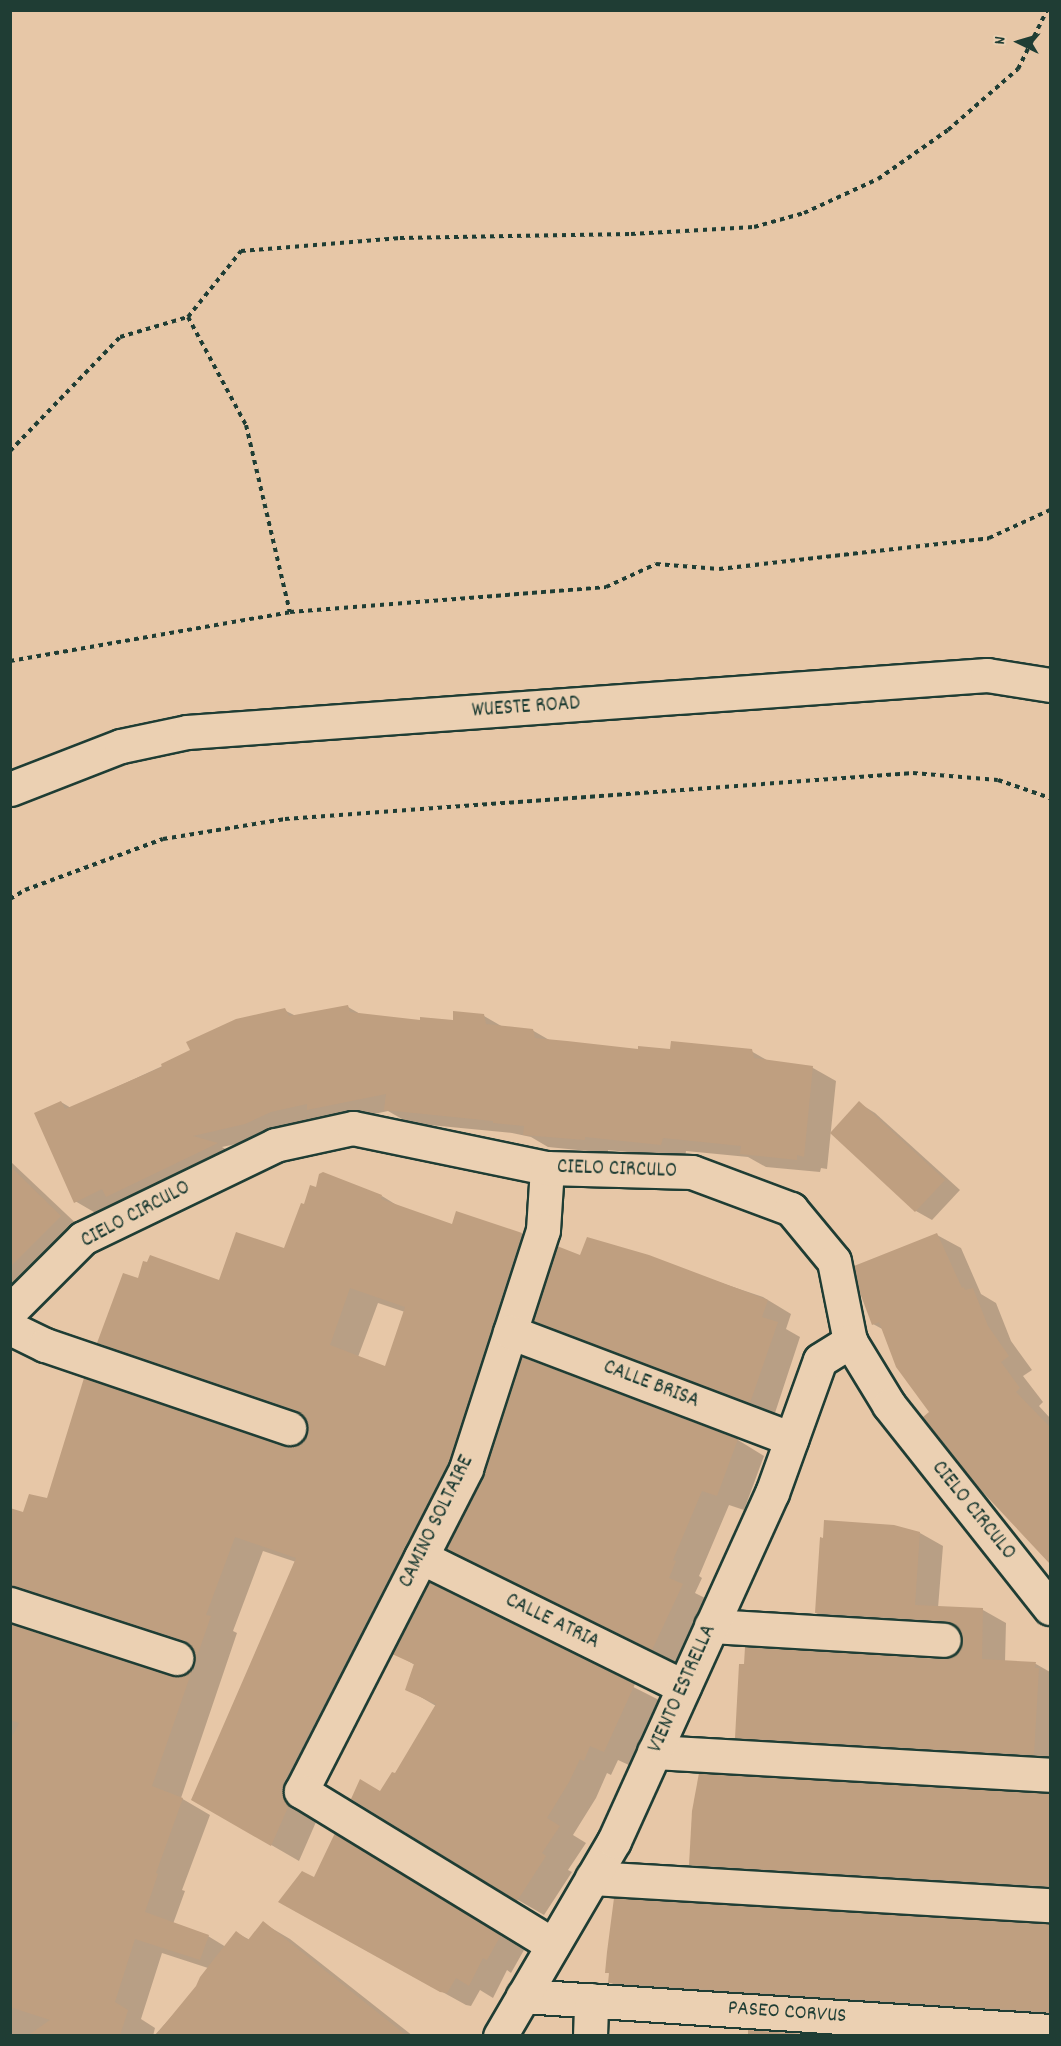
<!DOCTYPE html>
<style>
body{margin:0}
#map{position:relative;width:1061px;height:2046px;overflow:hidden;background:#e7c7a7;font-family:Dekko,sans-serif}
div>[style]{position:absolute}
.shadow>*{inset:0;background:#0003}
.building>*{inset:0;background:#bf9f80}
.path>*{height:4px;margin-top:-2px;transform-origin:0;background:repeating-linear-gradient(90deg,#1f3d34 0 4.5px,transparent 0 9px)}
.roads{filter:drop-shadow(2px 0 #1f3d34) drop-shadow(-2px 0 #1f3d34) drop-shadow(0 2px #1f3d34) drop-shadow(0 -2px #1f3d34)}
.minor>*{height:33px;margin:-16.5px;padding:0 16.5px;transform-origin:16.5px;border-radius:16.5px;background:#ebd0b2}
span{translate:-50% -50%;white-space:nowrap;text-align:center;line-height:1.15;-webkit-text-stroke:4.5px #ebd0b2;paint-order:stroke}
.street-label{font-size:21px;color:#1f3d34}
.frame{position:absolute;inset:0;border:12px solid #1f3d34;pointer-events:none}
.north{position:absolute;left:989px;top:12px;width:60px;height:60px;-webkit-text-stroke:4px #ebd0b2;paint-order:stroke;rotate:275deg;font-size:16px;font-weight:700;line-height:24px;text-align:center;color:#1f3d34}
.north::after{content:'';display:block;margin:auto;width:21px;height:27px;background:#1f3d34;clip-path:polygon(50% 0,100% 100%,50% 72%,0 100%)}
</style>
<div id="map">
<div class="shadow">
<div style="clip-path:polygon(348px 1007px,362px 1015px,421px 1021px,454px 1022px,484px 1016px,503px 1027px,532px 1030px,551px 1041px,640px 1050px,751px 1051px,770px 1062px,813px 1068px,836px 1081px,827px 1169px,821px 1168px,820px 1172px,766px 1167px,748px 1157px,686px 1151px,685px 1158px,608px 1150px,608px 1153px,548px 1147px,531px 1137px,512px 1133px,409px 1123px,388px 1111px,222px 1147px,239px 1157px,99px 1215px,75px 1201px,61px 1102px,71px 1108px,284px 1010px,296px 1016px)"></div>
<div style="clip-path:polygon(859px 1103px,875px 1113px,960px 1190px,932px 1220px,916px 1211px)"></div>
<div style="clip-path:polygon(10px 1161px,83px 1230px,10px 1293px)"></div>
<div style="clip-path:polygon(evenodd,382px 1196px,403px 1209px,453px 1226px,457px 1213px,522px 1234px,549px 1250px,308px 1807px,316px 1822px,299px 1861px,193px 1800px,296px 1562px,263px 1551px,233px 1631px,237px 1633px,181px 1798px,210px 1815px,182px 1890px,185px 1891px,173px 1924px,208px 1936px,226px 1947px,237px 1933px,250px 1940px,263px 1923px,290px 1939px,413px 2036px,154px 2036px,198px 1987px,208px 1968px,162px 1953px,141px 2019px,155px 2028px,153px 2036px,10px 2036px,10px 1509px,24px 1514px,48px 1500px,283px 1447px,292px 1448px,302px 1444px,308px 1434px,307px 1419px,126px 1358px,99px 1342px,138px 1280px,220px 1282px,285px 1250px,382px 1196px,378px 1303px,405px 1312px,386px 1368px,358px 1357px,378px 1303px,382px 1196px,45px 1601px,194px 1650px,195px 1664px,190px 1673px,181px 1678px,170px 1677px,21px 1629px,19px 1615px,45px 1601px)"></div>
<div style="clip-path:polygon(937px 1235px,961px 1248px,981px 1294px,996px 1303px,1011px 1341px,1032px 1370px,1023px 1376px,1043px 1402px,1039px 1406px,1050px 1418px,1050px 1560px,931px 1413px,884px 1330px,873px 1324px)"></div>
<div style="clip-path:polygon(588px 1238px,763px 1297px,791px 1314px,786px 1329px,800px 1337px,774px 1416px,559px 1334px,535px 1320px,581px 1257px)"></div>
<div style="clip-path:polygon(523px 1359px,738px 1440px,764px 1456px,744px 1510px,729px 1505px,699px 1576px,702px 1578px,695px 1593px,709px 1600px,679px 1664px,448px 1548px,485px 1475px)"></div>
<div style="clip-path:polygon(920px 1533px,943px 1546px,938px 1608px,983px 1610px,1006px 1623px,1005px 1662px,1036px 1664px,1050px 1672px,1050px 1767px,760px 1750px,736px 1737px,745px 1666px,943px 1660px,954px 1658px,961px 1651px,964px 1642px,963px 1633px,840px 1626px,816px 1613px)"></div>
<div style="clip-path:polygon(430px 1584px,661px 1701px,631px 1766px,618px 1760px,611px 1775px,607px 1773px,596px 1798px,573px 1835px,586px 1843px,568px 1870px,572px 1872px,544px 1915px,518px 1900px,381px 1793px,395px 1775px,436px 1706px,407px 1689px,415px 1665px,394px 1653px)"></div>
<div style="clip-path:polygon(700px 1775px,1050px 1795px,1050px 1899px,715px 1878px,691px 1864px)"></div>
<div style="clip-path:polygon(358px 1849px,524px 1950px,511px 1973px,507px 1970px,493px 1998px,480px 1990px,471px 2006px,466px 2005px,303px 1915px,315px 1879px)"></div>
<div style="clip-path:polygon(615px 1900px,1050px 1924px,1050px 2023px,633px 1996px,610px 1982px,610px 1974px,607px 1972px)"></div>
</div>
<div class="building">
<div style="clip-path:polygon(348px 1005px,350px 1012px,420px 1020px,420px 1017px,453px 1020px,453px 1011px,484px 1014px,486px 1024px,533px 1029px,535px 1038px,567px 1041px,638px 1049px,638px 1046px,670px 1049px,671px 1041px,752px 1049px,754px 1058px,813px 1066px,804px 1157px,797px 1155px,797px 1160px,740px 1154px,741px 1146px,663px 1138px,661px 1145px,585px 1137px,585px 1140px,523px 1135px,524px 1126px,493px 1123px,493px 1121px,384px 1110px,386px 1094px,307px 1110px,307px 1104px,271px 1112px,245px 1124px,193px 1136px,218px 1143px,106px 1197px,102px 1189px,74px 1203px,34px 1113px,61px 1101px,65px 1109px,162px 1067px,161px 1064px,190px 1050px,186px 1042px,236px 1019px,285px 1008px,289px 1016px)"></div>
<div style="clip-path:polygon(859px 1101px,945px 1180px,915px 1212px,830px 1133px)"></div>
<div style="clip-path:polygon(10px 1166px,61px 1216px,10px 1267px)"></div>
<div style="clip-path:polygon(evenodd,323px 1172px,382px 1195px,381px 1199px,452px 1224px,456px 1211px,522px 1233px,449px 1462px,284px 1782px,281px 1790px,289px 1805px,271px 1846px,191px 1800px,296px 1558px,235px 1537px,206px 1615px,211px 1616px,152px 1786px,183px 1798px,156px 1873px,158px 1874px,145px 1912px,209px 1935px,200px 1960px,135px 1939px,115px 2002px,128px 2010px,120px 2036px,27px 2036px,50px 2020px,10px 2007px,10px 1740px,19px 1723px,10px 1720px,10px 1624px,171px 1676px,180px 1676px,189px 1671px,194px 1663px,194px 1655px,190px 1646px,182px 1640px,10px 1586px,10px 1508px,23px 1512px,29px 1494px,47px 1498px,84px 1378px,283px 1446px,293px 1446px,302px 1442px,307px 1433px,307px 1424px,303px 1415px,295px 1410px,97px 1343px,123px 1273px,138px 1278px,143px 1261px,147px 1262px,150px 1255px,219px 1280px,236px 1232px,284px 1248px,301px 1203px,304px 1204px,310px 1185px,316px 1187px,319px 1174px,323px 1172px,350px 1288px,405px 1307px,385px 1366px,330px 1345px,350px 1288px)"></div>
<div style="clip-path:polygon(937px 1233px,962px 1288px,964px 1287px,965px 1290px,973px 1288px,988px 1326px,1009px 1356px,1001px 1362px,1020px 1388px,1016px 1392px,1050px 1427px,1050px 1564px,977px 1486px,923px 1417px,929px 1412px,896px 1367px,879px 1322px,872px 1325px,860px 1293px,854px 1266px)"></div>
<div style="clip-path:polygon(587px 1237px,649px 1255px,768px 1300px,762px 1317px,778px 1322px,750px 1403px,533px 1321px,557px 1246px,580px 1255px)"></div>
<div style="clip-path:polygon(522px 1357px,738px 1439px,717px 1496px,702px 1491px,673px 1560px,676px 1561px,669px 1578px,683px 1584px,652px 1650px,446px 1549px,484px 1475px)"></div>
<div style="clip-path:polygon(824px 1520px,894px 1525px,920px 1532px,915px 1605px,983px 1608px,982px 1659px,1036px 1662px,1035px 1668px,1039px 1668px,1034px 1755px,735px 1738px,739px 1664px,744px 1664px,745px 1647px,943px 1659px,953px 1656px,960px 1650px,963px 1642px,961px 1632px,955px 1625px,946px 1621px,815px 1613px,820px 1537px,823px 1538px)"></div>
<div style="clip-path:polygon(429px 1582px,635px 1684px,604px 1752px,590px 1746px,584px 1761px,580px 1759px,569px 1782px,547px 1818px,560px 1826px,542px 1853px,546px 1856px,517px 1901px,351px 1799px,360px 1779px,380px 1791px,392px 1772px,395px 1773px,436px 1704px,405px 1690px,414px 1664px,392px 1654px)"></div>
<div style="clip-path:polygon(699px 1773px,1050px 1793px,1050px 1886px,689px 1865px,692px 1811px)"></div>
<div style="clip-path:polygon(335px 1833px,501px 1935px,487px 1960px,483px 1958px,469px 1986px,456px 1978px,447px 1993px,440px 1992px,278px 1902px,302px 1871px,314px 1877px)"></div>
<div style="clip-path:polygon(614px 1898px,1050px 1923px,1050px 2012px,608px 1983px,609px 1973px,605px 1973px,607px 1952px)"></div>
<div style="clip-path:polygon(263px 1921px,407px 2036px,155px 2036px,196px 1986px,200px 1977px,236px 1931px,248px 1940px)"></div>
<div style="clip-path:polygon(748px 2030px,835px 2036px,748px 2036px)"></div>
</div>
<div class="path">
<div style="left:188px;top:317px;width:123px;rotate:61.8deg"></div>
<div style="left:246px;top:425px;width:192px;rotate:76.8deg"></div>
<div style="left:10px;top:451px;width:158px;rotate:-46deg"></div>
<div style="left:120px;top:337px;width:71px;rotate:-16.4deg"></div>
<div style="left:188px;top:317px;width:85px;rotate:-51.2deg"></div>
<div style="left:241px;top:251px;width:160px;rotate:-4.7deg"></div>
<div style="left:400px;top:238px;width:231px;rotate:-1deg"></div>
<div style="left:631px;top:234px;width:123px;rotate:-3.3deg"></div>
<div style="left:754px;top:227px;width:52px;rotate:-15.6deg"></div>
<div style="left:804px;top:213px;width:81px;rotate:-24.7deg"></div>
<div style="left:878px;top:179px;width:85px;rotate:-35deg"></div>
<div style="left:948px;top:130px;width:93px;rotate:-41.1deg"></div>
<div style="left:1018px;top:69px;width:66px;rotate:-63.8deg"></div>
<div style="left:10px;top:661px;width:284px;rotate:-9.9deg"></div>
<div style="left:290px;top:612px;width:317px;rotate:-4.5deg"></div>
<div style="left:606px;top:587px;width:55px;rotate:-24.7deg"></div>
<div style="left:656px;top:564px;width:63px;rotate:4.5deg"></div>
<div style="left:719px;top:569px;width:272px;rotate:-6.5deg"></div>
<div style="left:989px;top:538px;width:67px;rotate:-24.7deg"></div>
<div style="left:10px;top:899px;width:17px;rotate:-31deg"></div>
<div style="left:25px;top:890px;width:147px;rotate:-20.3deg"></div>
<div style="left:163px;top:839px;width:124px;rotate:-9.3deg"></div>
<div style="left:285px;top:819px;width:630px;rotate:-4.19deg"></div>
<div style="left:913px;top:773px;width:85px;rotate:4.7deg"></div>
<div style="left:998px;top:780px;width:55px;rotate:19.1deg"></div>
</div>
<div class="roads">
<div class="minor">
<div style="left:10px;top:789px;width:119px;rotate:-21.2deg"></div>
<div style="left:121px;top:746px;width:67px;rotate:-12deg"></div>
<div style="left:187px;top:732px;width:802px;rotate:-4.08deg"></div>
<div style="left:987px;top:675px;width:64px;rotate:9deg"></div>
<div style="left:547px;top:1168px;width:62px;rotate:93.7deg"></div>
<div style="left:543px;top:1230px;width:251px;rotate:107.9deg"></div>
<div style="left:466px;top:1469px;width:362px;rotate:117.1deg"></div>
<div style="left:301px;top:1791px;width:295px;rotate:31.4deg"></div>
<div style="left:10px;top:1311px;width:103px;rotate:-45deg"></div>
<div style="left:83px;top:1238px;width:213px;rotate:-25.8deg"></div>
<div style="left:275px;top:1145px;width:80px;rotate:-12.3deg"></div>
<div style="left:353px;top:1128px;width:198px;rotate:11.7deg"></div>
<div style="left:547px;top:1168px;width:145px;rotate:1.6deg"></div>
<div style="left:692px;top:1172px;width:106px;rotate:20.5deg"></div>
<div style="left:791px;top:1209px;width:67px;rotate:50.4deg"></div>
<div style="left:834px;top:1261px;width:82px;rotate:78.7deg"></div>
<div style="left:850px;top:1341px;width:75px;rotate:58.6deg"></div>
<div style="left:889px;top:1405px;width:259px;rotate:51.6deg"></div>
<div style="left:10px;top:1328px;width:39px;rotate:26deg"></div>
<div style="left:45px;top:1345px;width:258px;rotate:18.8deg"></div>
<div style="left:510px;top:1332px;width:301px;rotate:20.8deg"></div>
<div style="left:421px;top:1557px;width:293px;rotate:26.3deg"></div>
<div style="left:10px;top:1604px;width:175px;rotate:18deg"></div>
<div style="left:711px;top:1626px;width:233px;rotate:3.4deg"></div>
<div style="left:654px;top:1752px;width:397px;rotate:3.3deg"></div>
<div style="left:592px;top:1878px;width:459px;rotate:3.4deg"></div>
<div style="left:523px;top:1996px;width:528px;rotate:3.8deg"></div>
<div style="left:500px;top:2036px;width:226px;rotate:-59.7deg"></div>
<div style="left:614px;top:1841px;width:382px;rotate:-65.6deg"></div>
<div style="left:772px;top:1493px;width:141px;rotate:-70.2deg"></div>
<div style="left:820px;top:1360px;width:36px;rotate:-32deg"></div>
<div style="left:590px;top:2036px;width:36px;rotate:-88deg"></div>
</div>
</div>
<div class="street-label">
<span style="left:526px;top:708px;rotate:-4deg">WUESTE ROAD</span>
<span style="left:617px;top:1170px;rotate:2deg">CIELO CIRCULO</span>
<span style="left:136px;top:1215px;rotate:-28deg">CIELO CIRCULO</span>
<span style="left:651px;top:1385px;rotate:21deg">CALLE BRISA</span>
<span style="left:973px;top:1511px;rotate:51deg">CIELO CIRCULO</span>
<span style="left:437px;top:1522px;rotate:-64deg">CAMINO SOLTAIRE</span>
<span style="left:552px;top:1622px;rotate:26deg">CALLE ATRIA</span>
<span style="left:683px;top:1689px;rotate:-66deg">VIENTO ESTRELLA</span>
<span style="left:787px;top:2013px;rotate:4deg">PASEO CORVUS</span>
</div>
<div class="frame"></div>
<div class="north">N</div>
</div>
